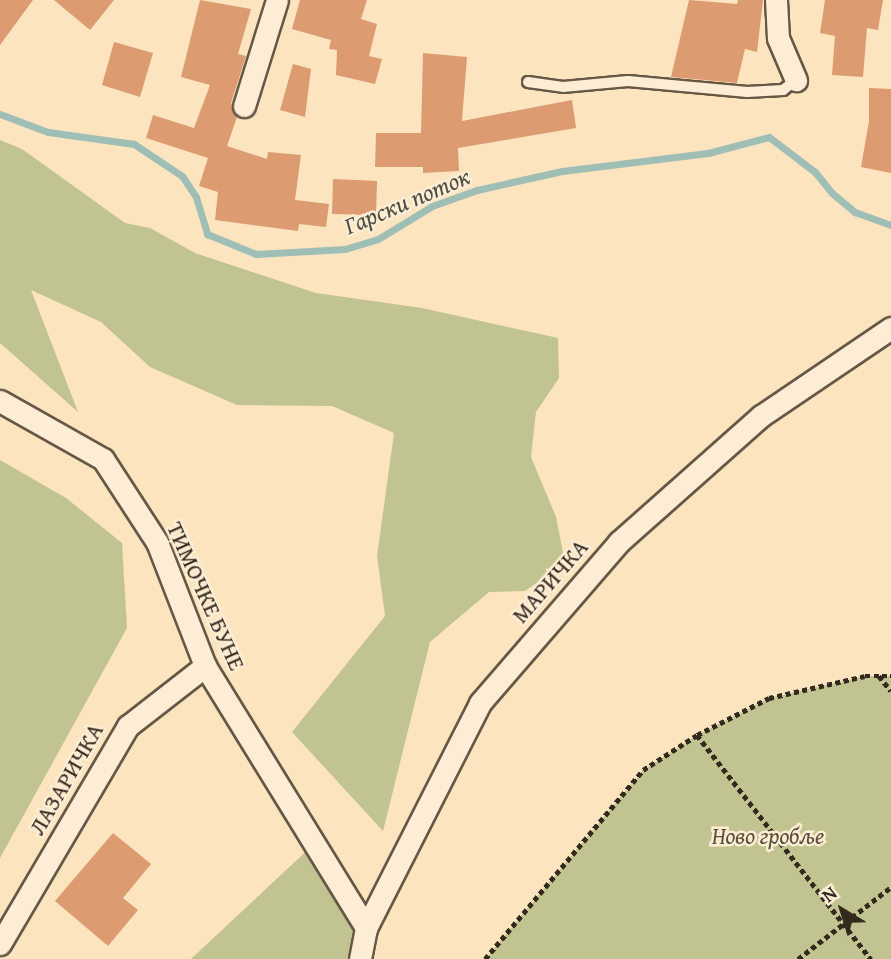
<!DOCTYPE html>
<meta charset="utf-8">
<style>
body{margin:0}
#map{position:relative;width:891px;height:959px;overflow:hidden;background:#fce4bf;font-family:"Gentium Book Plus",serif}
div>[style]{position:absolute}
.green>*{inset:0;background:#c1c490}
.stream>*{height:7px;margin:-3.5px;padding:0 3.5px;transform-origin:3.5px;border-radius:3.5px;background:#9fbeb5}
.building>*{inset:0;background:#dc9b70}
.path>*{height:4.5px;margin-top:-2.25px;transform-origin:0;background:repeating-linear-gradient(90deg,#34291d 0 5px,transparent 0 8.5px)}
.roads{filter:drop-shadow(2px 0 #665846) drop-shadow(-2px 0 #665846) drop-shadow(0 2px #665846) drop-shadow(0 -2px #665846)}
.lane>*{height:10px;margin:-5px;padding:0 5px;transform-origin:5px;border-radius:5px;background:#fdedd5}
.street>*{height:21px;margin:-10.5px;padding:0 10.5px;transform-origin:10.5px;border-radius:10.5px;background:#fdedd5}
span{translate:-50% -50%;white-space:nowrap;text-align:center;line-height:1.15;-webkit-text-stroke:5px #fdedd5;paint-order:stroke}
.street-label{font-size:23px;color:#34291d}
.park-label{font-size:23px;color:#57503a;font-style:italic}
.water-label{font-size:24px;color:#4f4e43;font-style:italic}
.north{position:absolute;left:807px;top:875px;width:70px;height:70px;-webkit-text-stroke:5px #fdedd5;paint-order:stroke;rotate:322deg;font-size:19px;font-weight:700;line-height:28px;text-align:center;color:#34291d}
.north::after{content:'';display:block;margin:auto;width:24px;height:32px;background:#34291d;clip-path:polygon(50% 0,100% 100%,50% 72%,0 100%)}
</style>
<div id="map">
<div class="green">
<div style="clip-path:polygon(0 140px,22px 149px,125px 223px,150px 228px,195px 253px,316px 293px,422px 308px,558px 338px,559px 378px,536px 412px,531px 457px,556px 517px,565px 563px,525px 591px,489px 592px,430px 642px,383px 831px,292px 732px,385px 616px,377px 556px,394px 433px,332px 406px,237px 405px,150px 367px,101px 322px,31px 290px,78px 412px,0 343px)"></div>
<div style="clip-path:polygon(0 460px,66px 498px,122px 543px,127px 628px,0 858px)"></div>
<div style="clip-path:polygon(865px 676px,891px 676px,891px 959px,485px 959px,643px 770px,697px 735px,769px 698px)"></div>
<div style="clip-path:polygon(314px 844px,366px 928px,360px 959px,191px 959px)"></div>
</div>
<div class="stream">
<div style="left:0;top:114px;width:51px;rotate:20.6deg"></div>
<div style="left:48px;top:132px;width:87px;rotate:7.9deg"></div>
<div style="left:134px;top:144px;width:58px;rotate:33.7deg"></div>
<div style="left:182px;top:176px;width:25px;rotate:56deg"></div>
<div style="left:196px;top:197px;width:39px;rotate:73deg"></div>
<div style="left:207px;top:234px;width:53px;rotate:22.2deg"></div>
<div style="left:256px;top:254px;width:89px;rotate:-3.2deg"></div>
<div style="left:345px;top:249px;width:34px;rotate:-17deg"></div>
<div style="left:378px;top:239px;width:63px;rotate:-31.4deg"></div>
<div style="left:432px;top:206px;width:48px;rotate:-19.6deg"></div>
<div style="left:477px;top:190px;width:87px;rotate:-12.6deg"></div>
<div style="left:562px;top:171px;width:147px;rotate:-7deg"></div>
<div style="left:708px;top:153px;width:63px;rotate:-14.7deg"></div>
<div style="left:769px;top:137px;width:58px;rotate:37.3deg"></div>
<div style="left:815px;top:172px;width:27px;rotate:51deg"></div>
<div style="left:832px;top:193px;width:30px;rotate:40deg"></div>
<div style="left:855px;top:212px;width:38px;rotate:20deg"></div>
</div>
<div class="building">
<div style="clip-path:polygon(0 0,33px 0,0 45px)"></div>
<div style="clip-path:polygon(54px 0,114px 0,90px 30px)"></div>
<div style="clip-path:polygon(200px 0,251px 9px,238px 54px,246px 56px,231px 103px,237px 117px,227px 146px,267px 159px,268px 152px,301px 155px,295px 200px,329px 204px,326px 227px,299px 224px,298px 231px,215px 220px,218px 192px,199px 186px,208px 158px,146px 138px,153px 115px,194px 128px,210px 85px,181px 77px)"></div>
<div style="clip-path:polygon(300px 0,367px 0,361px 19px,377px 24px,369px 56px,382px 59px,375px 84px,336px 75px,337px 50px,329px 49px,331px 40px,292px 29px)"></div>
<div style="clip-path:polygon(689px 0,737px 4px,738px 0,763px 0,757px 52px,745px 49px,737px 83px,671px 77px)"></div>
<div style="clip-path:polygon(825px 0,883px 0,878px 30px,867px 28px,863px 77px,832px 75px,835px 36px,820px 33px)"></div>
<div style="clip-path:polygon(114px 42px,153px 53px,140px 97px,102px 85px)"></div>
<div style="clip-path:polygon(423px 53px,467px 57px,462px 121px,572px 100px,576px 128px,458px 148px,459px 171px,423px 173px,423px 167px,375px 167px,376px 133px,421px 133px)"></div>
<div style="clip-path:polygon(293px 64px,311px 69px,305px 117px,280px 110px)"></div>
<div style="clip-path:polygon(869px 88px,891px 89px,891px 173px,861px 167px,869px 121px)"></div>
<div style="clip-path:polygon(333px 179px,377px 181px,376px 215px,332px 214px)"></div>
<div style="clip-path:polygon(113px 833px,151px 864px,123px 898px,138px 910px,108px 946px,55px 901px)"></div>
</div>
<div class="path">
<div style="left:879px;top:676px;width:19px;rotate:51deg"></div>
<div style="left:697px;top:735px;width:284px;rotate:52.2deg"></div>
<div style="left:485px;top:959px;width:246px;rotate:-50.1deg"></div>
<div style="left:643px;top:770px;width:64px;rotate:-32.9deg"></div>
<div style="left:697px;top:735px;width:81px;rotate:-27.2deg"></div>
<div style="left:769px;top:698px;width:98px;rotate:-12.9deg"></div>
<div style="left:865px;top:676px;width:26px"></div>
<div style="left:798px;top:959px;width:118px;rotate:-37.7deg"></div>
</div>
<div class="roads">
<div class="lane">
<div style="left:528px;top:82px;width:35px;rotate:8deg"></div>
<div style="left:563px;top:87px;width:65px;rotate:-5.3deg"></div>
<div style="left:628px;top:81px;width:120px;rotate:5.3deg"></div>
<div style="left:747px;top:92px;width:36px;rotate:-3deg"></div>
<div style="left:783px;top:90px;width:16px;rotate:-38deg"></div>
</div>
<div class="street">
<div style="left:776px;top:0;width:38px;rotate:87deg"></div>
<div style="left:778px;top:38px;width:46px;rotate:66.8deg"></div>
<div style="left:244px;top:106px;width:111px;rotate:-72.7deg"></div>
<div style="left:0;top:401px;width:118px;rotate:29.4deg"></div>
<div style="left:103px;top:459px;width:99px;rotate:57deg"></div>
<div style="left:157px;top:542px;width:133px;rotate:68.8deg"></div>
<div style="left:205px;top:666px;width:308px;rotate:58.4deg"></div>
<div style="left:0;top:944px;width:253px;rotate:-59.6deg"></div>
<div style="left:128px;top:726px;width:98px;rotate:-37.9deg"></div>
<div style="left:360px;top:959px;width:32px;rotate:-79deg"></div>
<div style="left:366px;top:928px;width:252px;rotate:-63.1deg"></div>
<div style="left:480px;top:703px;width:213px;rotate:-49.2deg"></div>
<div style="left:619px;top:542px;width:190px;rotate:-41.6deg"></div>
<div style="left:761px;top:416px;width:157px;rotate:-34.1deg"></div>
</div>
</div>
<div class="street-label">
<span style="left:550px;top:581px;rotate:-49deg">МАРИЧКА</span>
<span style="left:206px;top:596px;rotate:66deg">ТИМОЧКЕ БУНЕ</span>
<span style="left:66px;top:779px;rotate:-60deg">ЛАЗАРИЧКА</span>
</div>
<div class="park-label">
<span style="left:768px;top:836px">Ново гробље</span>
</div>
<div class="water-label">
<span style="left:407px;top:201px;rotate:-23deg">Гарски поток</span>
</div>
<div class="north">N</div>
</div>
